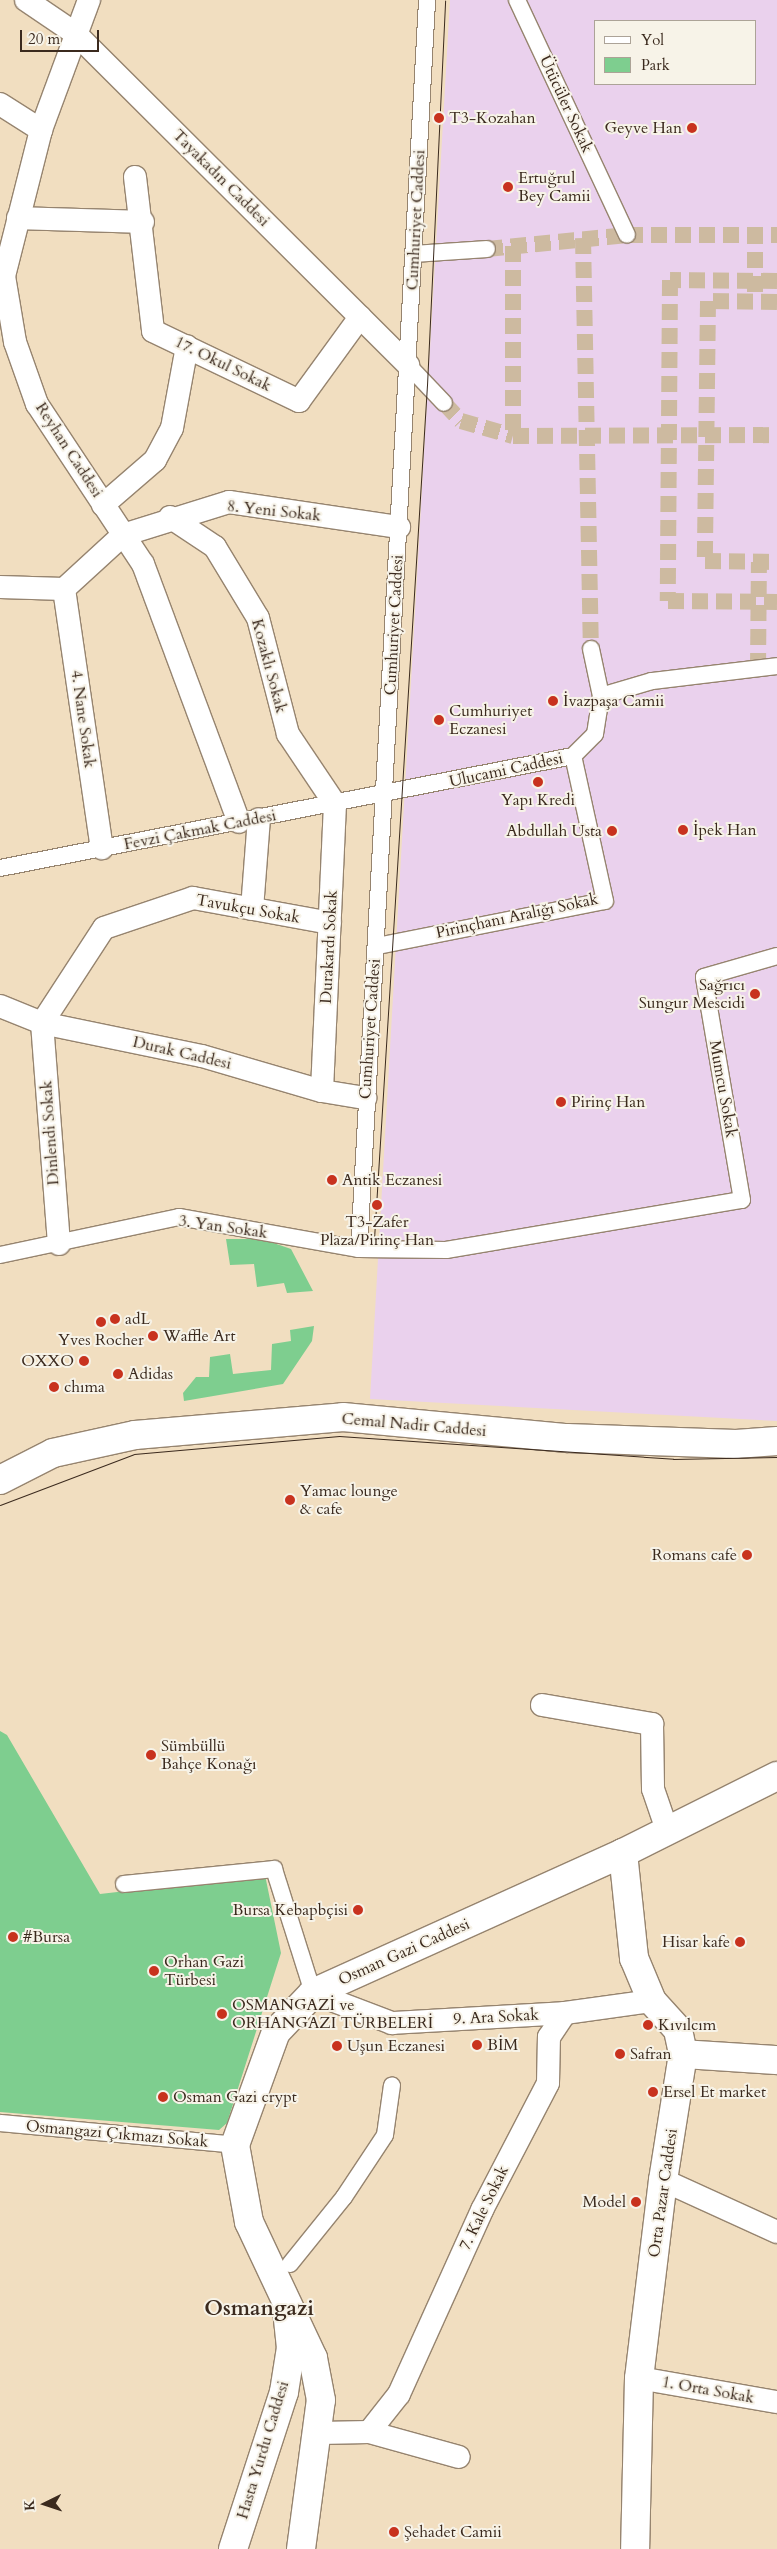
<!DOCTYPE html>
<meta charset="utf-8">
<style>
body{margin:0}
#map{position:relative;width:777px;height:2549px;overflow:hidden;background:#f1dec0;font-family:Cardo,serif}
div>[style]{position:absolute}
.built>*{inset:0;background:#ead1ed}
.green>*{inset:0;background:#7ece8f}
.pedestrian-tunnel>*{height:16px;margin-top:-8px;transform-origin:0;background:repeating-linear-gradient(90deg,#cdbaa0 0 16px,transparent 0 24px)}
.roads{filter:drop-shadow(1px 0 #96846f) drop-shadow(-1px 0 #96846f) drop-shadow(0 1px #96846f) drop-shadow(0 -1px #96846f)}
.pedestrian>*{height:16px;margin:-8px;padding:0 8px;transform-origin:8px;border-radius:8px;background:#fff}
.minor>*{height:22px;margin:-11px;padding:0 11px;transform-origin:11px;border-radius:11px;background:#fff}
.tertiary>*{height:28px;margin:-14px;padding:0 14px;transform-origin:14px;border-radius:14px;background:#fff}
.secondary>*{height:28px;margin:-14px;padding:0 14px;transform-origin:14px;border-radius:14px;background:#fff}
.primary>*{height:28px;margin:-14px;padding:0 14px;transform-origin:14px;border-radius:14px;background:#fff}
.tram>*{height:1px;margin:-0.5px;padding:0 0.5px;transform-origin:0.5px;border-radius:0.5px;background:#3b2a1e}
.dots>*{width:14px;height:14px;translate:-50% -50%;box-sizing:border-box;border:2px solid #f7f3e8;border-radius:50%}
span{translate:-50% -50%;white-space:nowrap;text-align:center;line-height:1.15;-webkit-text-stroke:4px #f7f3e8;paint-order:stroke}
.street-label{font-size:16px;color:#3b2a1e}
.poi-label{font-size:16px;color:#3b2a1e}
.left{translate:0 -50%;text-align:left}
.right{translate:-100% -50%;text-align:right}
.district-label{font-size:21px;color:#3b2a1e;font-weight:700}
.legend{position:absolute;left:594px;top:20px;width:162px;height:65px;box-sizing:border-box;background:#f7f3e8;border:1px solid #aca397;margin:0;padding:6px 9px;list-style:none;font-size:15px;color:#3b2a1e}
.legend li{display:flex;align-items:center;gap:10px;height:25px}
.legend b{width:25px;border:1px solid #aca397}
.north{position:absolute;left:20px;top:2479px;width:50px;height:50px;-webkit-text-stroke:4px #f7f3e8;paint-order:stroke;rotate:266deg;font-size:14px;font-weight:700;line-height:20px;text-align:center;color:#3b2a1e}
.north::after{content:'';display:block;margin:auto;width:18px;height:22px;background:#3b2a1e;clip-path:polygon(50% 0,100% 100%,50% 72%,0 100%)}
.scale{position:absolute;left:20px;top:30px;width:79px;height:22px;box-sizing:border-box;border:2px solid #3b2a1e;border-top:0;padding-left:6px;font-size:15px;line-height:18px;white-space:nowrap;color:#3b2a1e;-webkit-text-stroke:4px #f7f3e8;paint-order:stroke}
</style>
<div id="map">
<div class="built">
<div style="clip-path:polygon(evenodd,450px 0,777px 0,777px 1421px,370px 1399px,450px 0,596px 21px,756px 21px,756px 84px,596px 84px,596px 21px)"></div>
</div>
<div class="green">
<div style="clip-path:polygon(226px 1239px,262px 1239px,291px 1249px,313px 1291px,287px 1293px,284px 1283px,257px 1287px,254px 1264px,230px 1265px)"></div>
<div style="clip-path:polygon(314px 1326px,312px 1341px,283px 1384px,184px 1401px,183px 1393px,196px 1377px,209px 1377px,210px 1357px,230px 1354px,233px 1374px,271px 1370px,272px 1344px,291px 1341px,290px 1330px)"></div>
<div style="clip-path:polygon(0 1731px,7px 1735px,100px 1894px,265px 1875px,281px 1953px,227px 2123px,219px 2130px,0 2112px)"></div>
</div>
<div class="pedestrian-tunnel">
<div style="left:583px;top:238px;width:411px;rotate:88.9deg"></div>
<div style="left:513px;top:246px;width:190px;rotate:90deg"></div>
<div style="left:487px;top:249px;width:141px;rotate:-5.7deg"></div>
<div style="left:627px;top:235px;width:150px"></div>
<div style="left:777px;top:281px;width:107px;rotate:-179.5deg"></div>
<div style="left:670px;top:280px;width:321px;rotate:90.4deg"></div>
<div style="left:668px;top:601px;width:109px;rotate:0.5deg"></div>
<div style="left:755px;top:292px;width:57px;rotate:-90deg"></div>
<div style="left:777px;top:302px;width:69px;rotate:-179.2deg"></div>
<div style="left:708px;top:301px;width:260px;rotate:90.7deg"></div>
<div style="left:705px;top:561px;width:72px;rotate:0.8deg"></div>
<div style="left:444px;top:403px;width:25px;rotate:47deg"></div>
<div style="left:461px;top:421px;width:54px;rotate:16.1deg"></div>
<div style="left:513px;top:436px;width:264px;rotate:-0.2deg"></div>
<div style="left:758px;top:669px;width:107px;rotate:-89.5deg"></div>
</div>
<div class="roads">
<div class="pedestrian">
<div style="left:517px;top:0;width:259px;rotate:64.9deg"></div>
<div style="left:414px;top:254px;width:73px;rotate:-3.9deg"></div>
<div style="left:408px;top:365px;width:52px;rotate:46.5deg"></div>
<div style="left:591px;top:649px;width:48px;rotate:78deg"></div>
<div style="left:0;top:868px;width:584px;rotate:-11.06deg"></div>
<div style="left:573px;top:756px;width:31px;rotate:-45deg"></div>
<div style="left:595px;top:734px;width:38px;rotate:-81deg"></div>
<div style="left:601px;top:696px;width:53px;rotate:-16.4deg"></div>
<div style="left:652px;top:681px;width:126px;rotate:-6.8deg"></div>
<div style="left:377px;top:946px;width:232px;rotate:-11.2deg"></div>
<div style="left:605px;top:901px;width:148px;rotate:-102.4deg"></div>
<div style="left:359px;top:1249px;width:1251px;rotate:-86.88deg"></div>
<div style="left:0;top:1255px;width:183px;rotate:-12deg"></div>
<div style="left:179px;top:1217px;width:183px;rotate:10.1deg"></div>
<div style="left:359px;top:1249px;width:87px;rotate:0.7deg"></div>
<div style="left:446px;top:1250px;width:300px;rotate:-9.6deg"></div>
<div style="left:742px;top:1200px;width:226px;rotate:-99.7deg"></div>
<div style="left:704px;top:977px;width:76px;rotate:-16deg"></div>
<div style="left:124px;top:1884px;width:151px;rotate:-5.7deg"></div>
<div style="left:274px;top:1869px;width:130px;rotate:72.5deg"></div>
<div style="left:0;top:2123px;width:236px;rotate:5.3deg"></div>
<div style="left:290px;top:2264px;width:86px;rotate:-51.1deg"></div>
<div style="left:344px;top:2197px;width:74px;rotate:-56.5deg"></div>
<div style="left:385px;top:2135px;width:50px;rotate:-82deg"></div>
</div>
<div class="minor">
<div style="left:26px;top:0;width:60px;rotate:34.2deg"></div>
<div style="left:76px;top:34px;width:469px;rotate:44.9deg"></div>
<div style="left:89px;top:0;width:139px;rotate:110.3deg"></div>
<div style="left:41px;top:130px;width:151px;rotate:104.2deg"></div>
<div style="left:4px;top:276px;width:67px;rotate:80.5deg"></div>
<div style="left:15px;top:342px;width:66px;rotate:70.5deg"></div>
<div style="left:37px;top:404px;width:192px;rotate:56.5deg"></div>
<div style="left:143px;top:564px;width:275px;rotate:69.6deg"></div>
<div style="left:0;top:104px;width:49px;rotate:32.4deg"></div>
<div style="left:135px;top:177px;width:155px;rotate:83.3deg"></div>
<div style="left:153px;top:331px;width:162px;rotate:25.6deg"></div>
<div style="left:299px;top:401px;width:104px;rotate:-54deg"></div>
<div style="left:18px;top:218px;width:125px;rotate:1.8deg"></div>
<div style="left:103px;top:505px;width:69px;rotate:-40.9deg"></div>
<div style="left:155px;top:460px;width:36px;rotate:-62deg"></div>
<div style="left:172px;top:428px;width:83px;rotate:-79.6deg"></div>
<div style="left:170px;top:517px;width:54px;rotate:33.7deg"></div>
<div style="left:215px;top:547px;width:83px;rotate:58.8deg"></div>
<div style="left:258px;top:618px;width:120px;rotate:75.5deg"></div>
<div style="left:288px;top:734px;width:84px;rotate:56.1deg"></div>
<div style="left:335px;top:804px;width:287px;rotate:92.6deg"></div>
<div style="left:0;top:587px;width:64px;rotate:1.8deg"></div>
<div style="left:64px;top:589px;width:80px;rotate:-42.5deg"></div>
<div style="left:123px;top:535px;width:111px;rotate:-17.3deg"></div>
<div style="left:229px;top:502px;width:172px;rotate:8.4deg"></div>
<div style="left:64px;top:589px;width:262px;rotate:81.7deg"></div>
<div style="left:252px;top:909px;width:90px;rotate:-85.6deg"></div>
<div style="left:0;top:1006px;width:45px;rotate:22deg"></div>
<div style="left:42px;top:1023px;width:163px;rotate:11.7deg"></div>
<div style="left:202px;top:1056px;width:125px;rotate:16.3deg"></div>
<div style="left:322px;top:1091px;width:44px;rotate:9.2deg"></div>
<div style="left:59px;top:1244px;width:222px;rotate:-94.4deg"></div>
<div style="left:42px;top:1023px;width:113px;rotate:-56.9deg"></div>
<div style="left:104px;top:928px;width:94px;rotate:-18.6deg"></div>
<div style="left:193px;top:898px;width:139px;rotate:10.3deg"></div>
<div style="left:542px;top:1705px;width:112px;rotate:9.8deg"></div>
<div style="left:652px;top:1724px;width:65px;rotate:89.1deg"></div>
<div style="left:653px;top:1789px;width:43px;rotate:71.1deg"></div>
<div style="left:313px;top:1993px;width:85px;rotate:20.8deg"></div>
<div style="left:392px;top:2023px;width:173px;rotate:-3.3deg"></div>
<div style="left:663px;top:2180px;width:125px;rotate:24.5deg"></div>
<div style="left:639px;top:2378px;width:140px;rotate:9.9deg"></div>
<div style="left:369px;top:2432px;width:93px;rotate:15.5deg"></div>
<div style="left:319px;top:2433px;width:50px;rotate:-1.1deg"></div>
<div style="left:369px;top:2432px;width:48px;rotate:-51.7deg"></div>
<div style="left:399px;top:2394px;width:202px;rotate:-65.7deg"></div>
<div style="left:482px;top:2210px;width:143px;rotate:-62.5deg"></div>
<div style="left:548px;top:2083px;width:46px;rotate:-88.8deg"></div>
<div style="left:549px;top:2037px;width:29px;rotate:-56deg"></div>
<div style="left:565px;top:2013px;width:88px;rotate:-7.9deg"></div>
</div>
<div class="tertiary">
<div style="left:683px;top:2054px;width:94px;rotate:3.7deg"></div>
</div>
<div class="secondary">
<div style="left:623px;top:1853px;width:106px;rotate:84deg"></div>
<div style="left:634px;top:1958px;width:47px;rotate:67.3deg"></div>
<div style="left:652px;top:2001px;width:39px;rotate:48deg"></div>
<div style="left:678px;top:2030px;width:25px;rotate:78deg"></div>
<div style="left:683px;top:2054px;width:128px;rotate:99deg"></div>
<div style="left:663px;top:2180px;width:199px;rotate:96.9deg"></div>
<div style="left:639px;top:2378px;width:171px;rotate:91.3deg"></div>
<div style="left:233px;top:2549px;width:165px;rotate:-72deg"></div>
<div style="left:284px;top:2392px;width:45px;rotate:-81deg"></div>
<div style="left:291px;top:2348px;width:31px;rotate:-96deg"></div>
<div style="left:301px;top:2549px;width:150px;rotate:-82.4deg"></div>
<div style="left:321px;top:2400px;width:43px;rotate:-100.8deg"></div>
<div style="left:313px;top:2358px;width:150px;rotate:-115.2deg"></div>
<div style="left:249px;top:2222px;width:78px;rotate:-100.3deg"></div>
<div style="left:235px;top:2145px;width:120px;rotate:-70.1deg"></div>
<div style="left:276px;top:2032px;width:54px;rotate:-46.5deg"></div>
<div style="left:313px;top:1993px;width:340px;rotate:-24.3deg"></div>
<div style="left:623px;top:1853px;width:172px;rotate:-26.6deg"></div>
</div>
<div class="primary">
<div style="left:0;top:1480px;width:59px;rotate:-27deg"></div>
<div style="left:53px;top:1453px;width:84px;rotate:-12.4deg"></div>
<div style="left:135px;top:1435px;width:209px;rotate:-4.9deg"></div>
<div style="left:343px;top:1417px;width:225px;rotate:5.4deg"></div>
<div style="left:567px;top:1438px;width:169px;rotate:2deg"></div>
<div style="left:736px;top:1444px;width:41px;rotate:-4.2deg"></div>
</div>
</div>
<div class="tram">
<div style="left:374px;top:1239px;width:856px;rotate:-86.45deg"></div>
<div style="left:427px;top:385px;width:385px;rotate:-87.3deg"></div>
<div style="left:0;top:1505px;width:143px;rotate:-20.8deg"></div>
<div style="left:134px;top:1454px;width:206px;rotate:-5deg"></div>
<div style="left:339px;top:1436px;width:335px;rotate:3.9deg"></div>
<div style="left:673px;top:1459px;width:104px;rotate:-1.1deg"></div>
</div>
<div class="dots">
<div style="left:439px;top:118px;background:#c8321e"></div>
<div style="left:692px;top:128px;background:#c8321e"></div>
<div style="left:508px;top:187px;background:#c8321e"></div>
<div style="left:553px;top:701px;background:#c8321e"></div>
<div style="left:439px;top:720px;background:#c8321e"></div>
<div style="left:538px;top:782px;background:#c8321e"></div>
<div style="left:683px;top:830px;background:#c8321e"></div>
<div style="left:612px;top:831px;background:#c8321e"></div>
<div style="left:755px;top:994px;background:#c8321e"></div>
<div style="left:561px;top:1102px;background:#c8321e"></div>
<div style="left:332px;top:1180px;background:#c8321e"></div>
<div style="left:377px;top:1205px;background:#c8321e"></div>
<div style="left:115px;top:1319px;background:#c8321e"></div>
<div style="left:101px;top:1322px;background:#c8321e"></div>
<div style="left:153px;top:1336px;background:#c8321e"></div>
<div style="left:84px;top:1361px;background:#c8321e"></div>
<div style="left:118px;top:1374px;background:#c8321e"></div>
<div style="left:54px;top:1387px;background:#c8321e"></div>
<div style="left:290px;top:1500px;background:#c8321e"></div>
<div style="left:747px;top:1555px;background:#c8321e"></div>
<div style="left:151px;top:1755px;background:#c8321e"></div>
<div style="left:358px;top:1910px;background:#c8321e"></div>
<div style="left:13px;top:1937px;background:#c8321e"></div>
<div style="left:740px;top:1942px;background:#c8321e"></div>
<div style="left:154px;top:1971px;background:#c8321e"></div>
<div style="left:222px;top:2014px;background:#c8321e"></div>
<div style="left:648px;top:2025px;background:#c8321e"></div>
<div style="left:477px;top:2045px;background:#c8321e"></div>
<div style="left:337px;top:2046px;background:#c8321e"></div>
<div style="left:620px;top:2054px;background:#c8321e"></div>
<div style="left:653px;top:2092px;background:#c8321e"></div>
<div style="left:163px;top:2097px;background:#c8321e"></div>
<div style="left:636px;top:2202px;background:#c8321e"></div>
<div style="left:394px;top:2532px;background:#c8321e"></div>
</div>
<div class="street-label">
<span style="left:566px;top:104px;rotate:65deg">Ütücüler Sokak</span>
<span style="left:221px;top:178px;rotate:45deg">Tayakadın Caddesi</span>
<span style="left:416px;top:220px;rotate:-87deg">Cumhuriyet Caddesi</span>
<span style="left:223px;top:364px;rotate:26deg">17. Okul Sokak</span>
<span style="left:69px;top:450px;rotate:57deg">Reyhan Caddesi</span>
<span style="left:274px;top:511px;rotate:6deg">8. Yeni Sokak</span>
<span style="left:394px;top:625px;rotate:-87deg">Cumhuriyet Caddesi</span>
<span style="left:269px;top:666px;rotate:75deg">Kozaklı Sokak</span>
<span style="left:83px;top:719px;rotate:82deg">4. Nane Sokak</span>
<span style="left:506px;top:770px;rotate:-12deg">Ulucami Caddesi</span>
<span style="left:200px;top:830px;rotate:-11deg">Fevzi Çakmak Caddesi</span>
<span style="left:248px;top:909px;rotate:10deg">Tavukçu Sokak</span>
<span style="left:517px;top:916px;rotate:-12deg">Pirinçhanı Aralığı Sokak</span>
<span style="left:329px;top:947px;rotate:-87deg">Durakardı Sokak</span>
<span style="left:370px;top:1029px;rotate:-86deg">Cumhuriyet Caddesi</span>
<span style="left:182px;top:1053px;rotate:13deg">Durak Caddesi</span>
<span style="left:723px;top:1089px;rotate:80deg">Mumcu Sokak</span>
<span style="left:50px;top:1133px;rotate:-94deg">Dinlendi Sokak</span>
<span style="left:223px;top:1227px;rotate:8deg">3. Yan Sokak</span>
<span style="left:414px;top:1425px;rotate:5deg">Cemal Nadir Caddesi</span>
<span style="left:404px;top:1952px;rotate:-24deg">Osman Gazi Caddesi</span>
<span style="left:496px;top:2017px;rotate:-3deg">9. Ara Sokak</span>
<span style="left:117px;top:2134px;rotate:5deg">Osmangazi Çıkmazı Sokak</span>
<span style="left:663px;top:2193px;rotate:-82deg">Orta Pazar Caddesi</span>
<span style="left:484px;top:2208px;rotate:-64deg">7. Kale Sokak</span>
<span style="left:708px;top:2390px;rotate:10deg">1. Orta Sokak</span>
<span style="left:263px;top:2450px;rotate:-73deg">Hasta Yurdu Caddesi</span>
</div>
<div class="poi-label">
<span class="left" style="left:449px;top:118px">T3-Kozahan</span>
<span class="right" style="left:682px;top:128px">Geyve Han</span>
<span class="left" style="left:518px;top:187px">Ertuğrul<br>Bey Camii</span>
<span class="left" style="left:563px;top:701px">İvazpaşa Camii</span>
<span class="left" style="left:449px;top:720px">Cumhuriyet<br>Eczanesi</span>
<span style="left:538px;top:800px">Yapı Kredi</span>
<span class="left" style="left:693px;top:830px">İpek Han</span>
<span class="right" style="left:602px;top:831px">Abdullah Usta</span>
<span class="right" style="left:745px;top:994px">Sağrıcı<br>Sungur Mescidi</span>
<span class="left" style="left:571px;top:1102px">Pirinç Han</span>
<span class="left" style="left:342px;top:1180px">Antik Eczanesi</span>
<span style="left:377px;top:1231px">T3-Zafer<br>Plaza/Pirinç Han</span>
<span class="left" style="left:125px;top:1319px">adL</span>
<span class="left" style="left:163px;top:1336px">Waffle Art</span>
<span style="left:101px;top:1340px">Yves Rocher</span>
<span class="right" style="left:74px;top:1361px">OXXO</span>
<span class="left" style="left:128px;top:1374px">Adidas</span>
<span class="left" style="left:64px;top:1387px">chıma</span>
<span class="left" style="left:300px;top:1500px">Yamac lounge<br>&amp; cafe</span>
<span class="right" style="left:737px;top:1555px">Romans cafe</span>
<span class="left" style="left:161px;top:1755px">Sümbüllü<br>Bahçe Konağı</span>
<span class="right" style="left:348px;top:1910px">Bursa Kebapbçisi</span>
<span class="left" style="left:23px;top:1937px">#Bursa</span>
<span class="right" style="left:730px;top:1942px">Hisar kafe</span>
<span class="left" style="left:164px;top:1971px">Orhan Gazi<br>Türbesi</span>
<span class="left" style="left:232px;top:2014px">OSMANGAZİ ve<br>ORHANGAZI TÜRBELERİ</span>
<span class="left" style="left:658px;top:2025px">Kıvılcım</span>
<span class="left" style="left:487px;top:2045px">BİM</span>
<span class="left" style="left:347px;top:2046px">Uşun Eczanesi</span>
<span class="left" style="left:630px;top:2054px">Safran</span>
<span class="left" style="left:663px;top:2092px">Ersel Et market</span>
<span class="left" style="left:173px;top:2097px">Osman Gazi crypt</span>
<span class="right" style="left:626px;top:2202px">Model</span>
<span class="left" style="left:404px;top:2532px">Şehadet Camii</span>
</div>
<div class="district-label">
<span style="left:259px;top:2309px">Osmangazi</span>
</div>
<ul class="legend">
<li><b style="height:6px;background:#fff"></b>Yol</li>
<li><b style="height:14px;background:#7ece8f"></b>Park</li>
</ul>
<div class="north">K</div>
<div class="scale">20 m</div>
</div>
